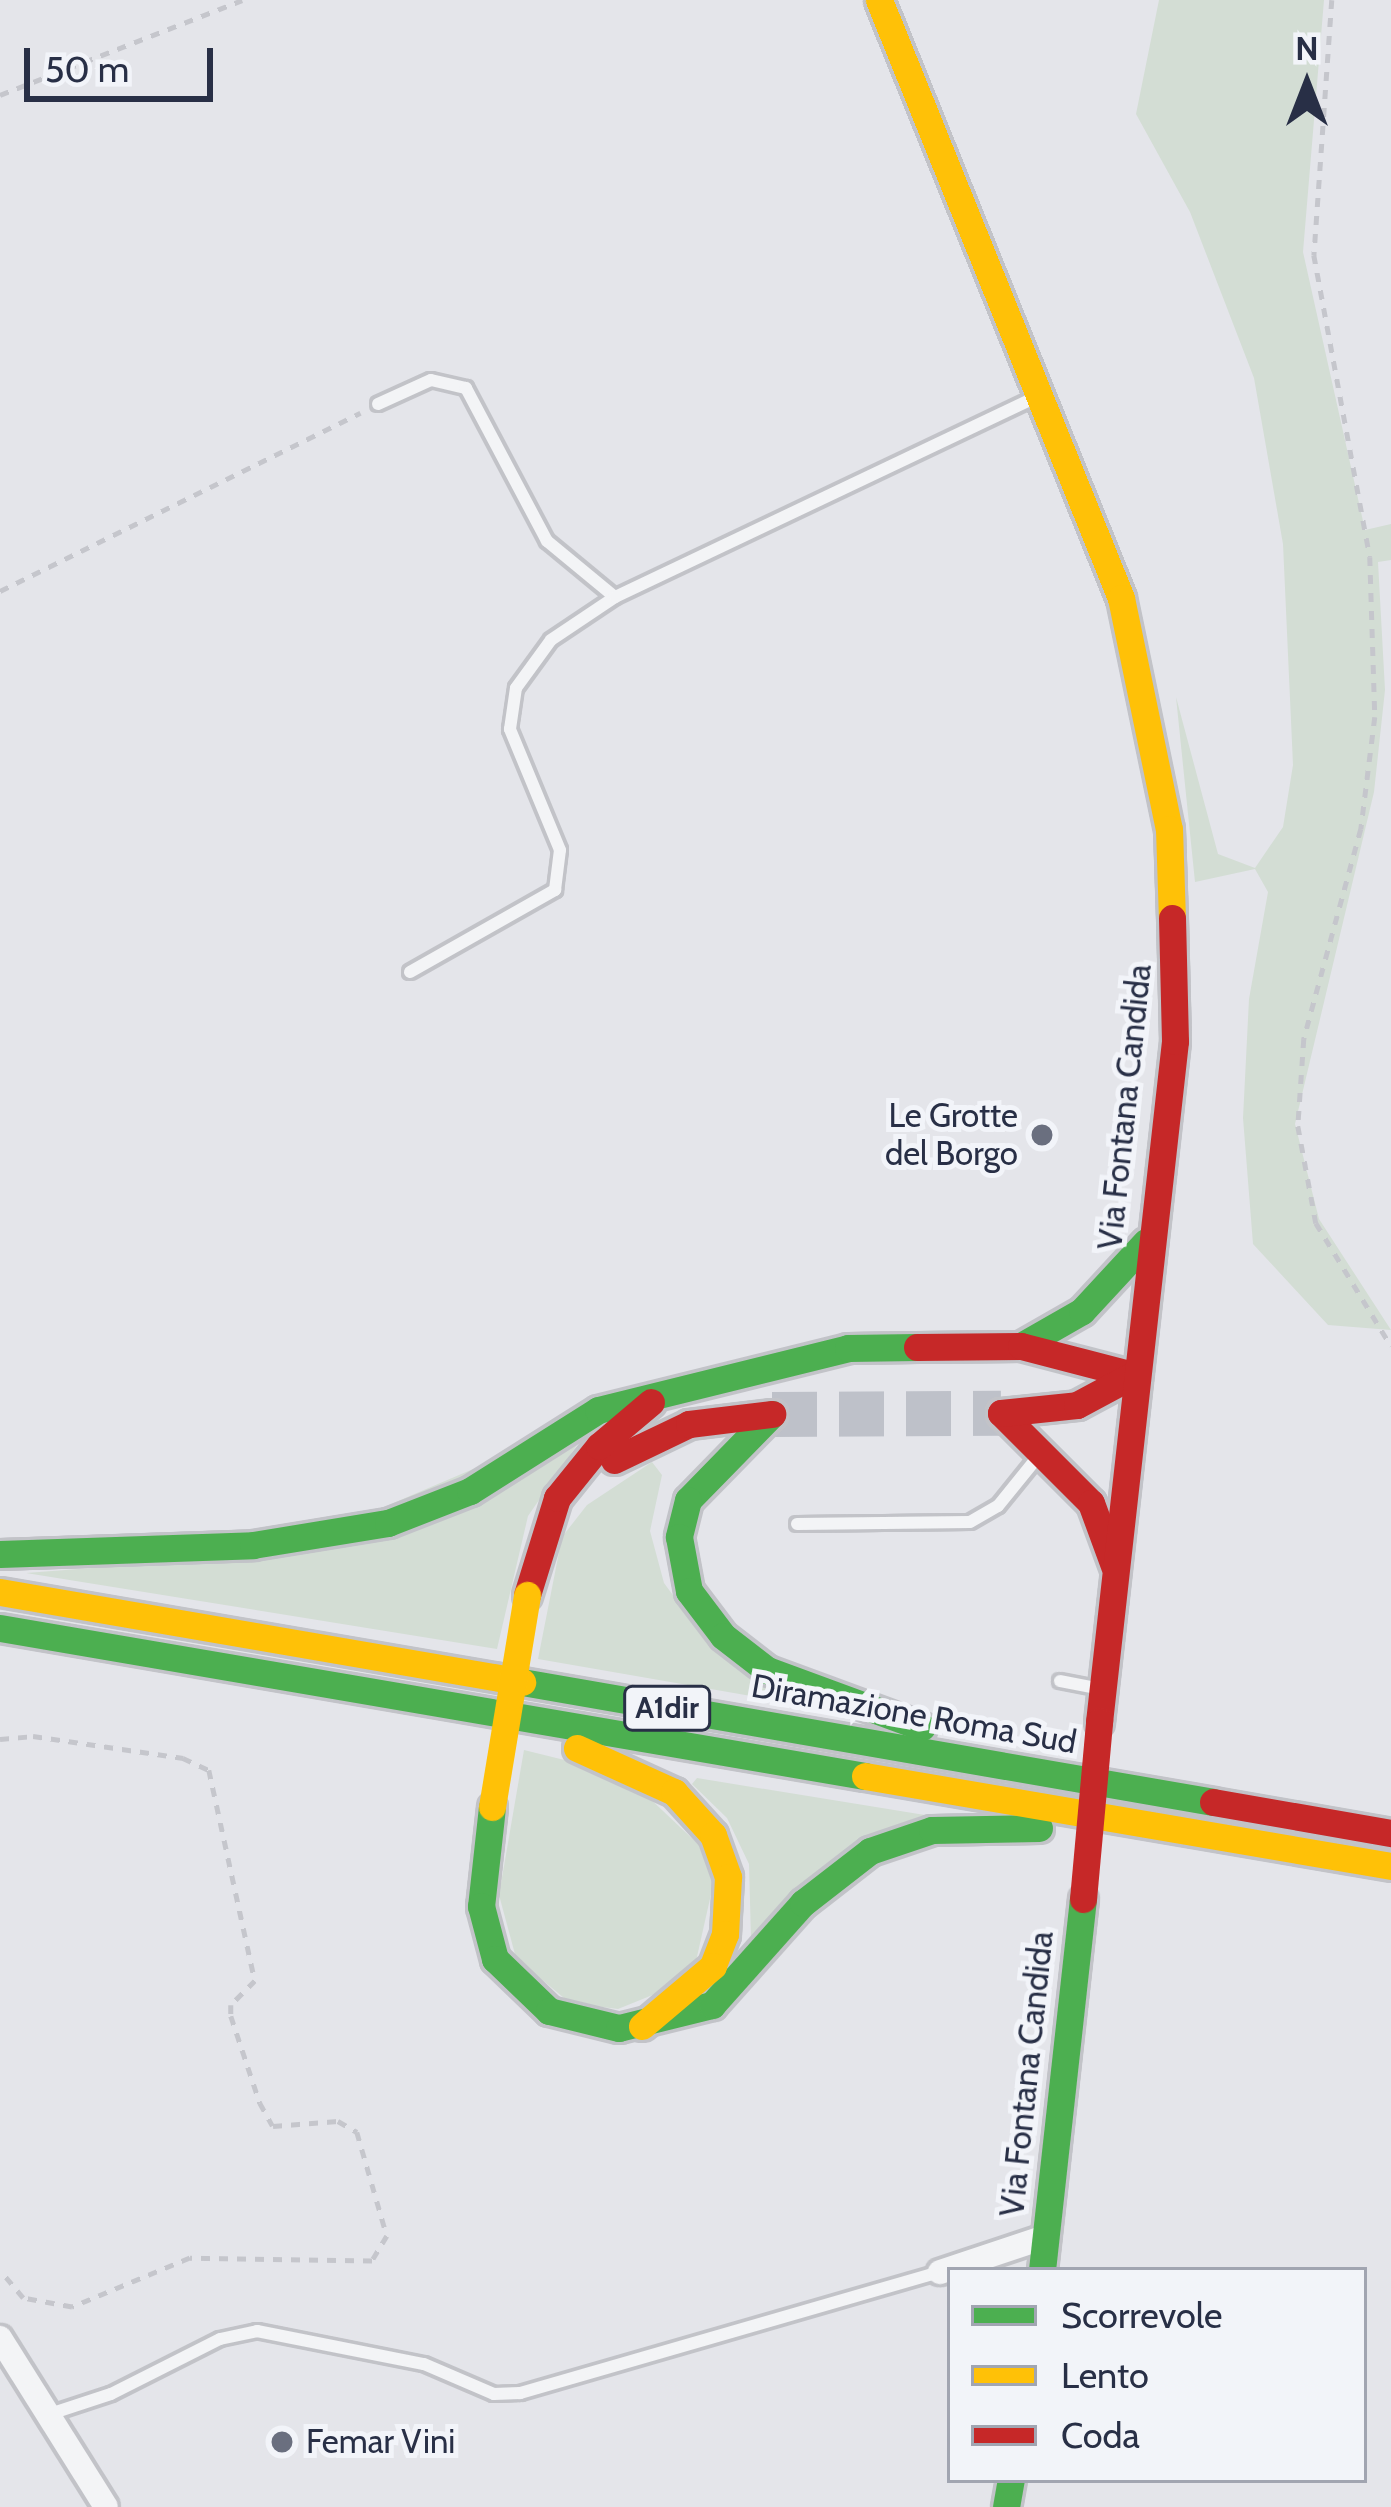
<!DOCTYPE html>
<style>
body{margin:0}
#map{position:relative;width:1391px;height:2507px;overflow:hidden;background:#e4e5ea;font-family:Cabin,sans-serif}
div>[style]{position:absolute}
.green>*{inset:0;background:#d3ddd4}
.highway-tunnel>*{height:45px;margin-top:-22.5px;transform-origin:0;background:repeating-linear-gradient(90deg,#bec1c9 0 45px,transparent 0 67px)}
.path>*{height:4.5px;margin-top:-2.25px;transform-origin:0;background:repeating-linear-gradient(90deg,#c5c6cc 0 9px,transparent 0 18px)}
.roads{filter:drop-shadow(3px 0 #c2c3c8) drop-shadow(-3px 0 #c2c3c8) drop-shadow(0 3px #c2c3c8) drop-shadow(0 -3px #c2c3c8)}
.lane>*{height:12px;margin:-6px;padding:0 6px;transform-origin:6px;border-radius:6px;background:#f3f4f6}
.street>*{height:24px;margin:-12px;padding:0 12px;transform-origin:12px;border-radius:12px;background:#f3f4f6}
.fast>*{height:27px;margin:-13.5px;padding:0 13.5px;transform-origin:13.5px;border-radius:13.5px;background:#4caf50}
.slow>*{height:27px;margin:-13.5px;padding:0 13.5px;transform-origin:13.5px;border-radius:13.5px;background:#ffc107}
.jam>*{height:27px;margin:-13.5px;padding:0 13.5px;transform-origin:13.5px;border-radius:13.5px;background:#c62828}
.slow-bridge>*{height:27px;margin:-13.5px;padding:0 13.5px;transform-origin:13.5px;border-radius:13.5px;background:#ffc107}
.jam-bridge>*{height:27px;margin:-13.5px;padding:0 13.5px;transform-origin:13.5px;border-radius:13.5px;background:#c62828}
.dots>*{width:33px;height:33px;translate:-50% -50%;box-sizing:border-box;border:6px solid #f2f4f9;border-radius:50%}
span{translate:-50% -50%;white-space:nowrap;text-align:center;line-height:1.15;-webkit-text-stroke:10px #f2f4f9;paint-order:stroke}
.shield-label span{padding:3px 9px;background:#f2f4f9;border:3px solid;border-radius:9px;-webkit-text-stroke-width:0}
.shield-label{font-size:30px;color:#282f46;font-weight:700}
.street-label{font-size:33px;color:#282f46}
.poi-label{font-size:33px;color:#282f46}
.right{translate:-100% -50%;text-align:right}
.left{translate:0 -50%;text-align:left}
.legend{position:absolute;left:947px;top:2267px;width:420px;height:216px;box-sizing:border-box;background:#f2f4f9;border:3px solid #a1a5b1;margin:0;padding:15px 21px;list-style:none;font-size:36px;color:#282f46}
.legend li{display:flex;align-items:center;gap:24px;height:60px}
.legend b{width:60px;border:3px solid #a1a5b1}
.north{position:absolute;left:1247px;top:24px;width:120px;height:120px;-webkit-text-stroke:9px #f2f4f9;paint-order:stroke;rotate:0deg;font-size:33px;font-weight:700;line-height:48px;text-align:center;color:#282f46}
.north::after{content:'';display:block;margin:auto;width:42px;height:54px;background:#282f46;clip-path:polygon(50% 0,100% 100%,50% 72%,0 100%)}
.scale{position:absolute;left:24px;top:48px;width:189px;height:54px;box-sizing:border-box;border:6px solid #282f46;border-top:0;padding-left:15px;font-size:36px;line-height:42px;white-space:nowrap;color:#282f46;-webkit-text-stroke:9px #f2f4f9;paint-order:stroke}
</style>
<div id="map">
<div class="green">
<div style="clip-path:polygon(1159px 0,1324px 0,1303px 252px,1365px 530px,1391px 524px,1391px 560px,1378px 562px,1385px 690px,1374px 792px,1295px 1124px,1319px 1219px,1391px 1330px,1328px 1325px,1253px 1244px,1243px 1118px,1249px 999px,1268px 892px,1255px 869px,1195px 882px,1176px 697px,1218px 854px,1255px 868px,1283px 827px,1293px 765px,1283px 544px,1254px 378px,1190px 212px,1136px 114px)"></div>
<div style="clip-path:polygon(597px 1416px,528px 1516px,497px 1649px,26px 1573px,274px 1554px)"></div>
<div style="clip-path:polygon(652px 1462px,662px 1475px,650px 1531px,664px 1583px,700px 1632px,786px 1702px,538px 1659px,562px 1537px,587px 1505px)"></div>
<div style="clip-path:polygon(524px 1750px,625px 1775px,718px 1863px,692px 1979px,618px 2009px,570px 2003px,516px 1958px,499px 1895px)"></div>
<div style="clip-path:polygon(697px 1778px,931px 1816px,751px 1939px,749px 1864px,727px 1818px,692px 1784px)"></div>
</div>
<div class="highway-tunnel">
<div style="left:772px;top:1414px;width:229px;rotate:-0.3deg"></div>
</div>
<div class="path">
<div style="left:1332px;top:0;width:256px;rotate:94deg"></div>
<div style="left:1314px;top:255px;width:307px;rotate:79.5deg"></div>
<div style="left:1370px;top:557px;width:160px;rotate:88.2deg"></div>
<div style="left:1375px;top:717px;width:113px;rotate:97.1deg"></div>
<div style="left:1361px;top:829px;width:218px;rotate:105.2deg"></div>
<div style="left:1304px;top:1039px;width:87px;rotate:93.9deg"></div>
<div style="left:1298px;top:1126px;width:99px;rotate:79.5deg"></div>
<div style="left:1316px;top:1223px;width:144px;rotate:58.6deg"></div>
<div style="left:0;top:95px;width:260px;rotate:-21.4deg"></div>
<div style="left:0;top:591px;width:402px;rotate:-26.3deg"></div>
<div style="left:0;top:1739px;width:33px;rotate:-5deg"></div>
<div style="left:33px;top:1736px;width:152px;rotate:8.3deg"></div>
<div style="left:183px;top:1758px;width:29px;rotate:25deg"></div>
<div style="left:209px;top:1770px;width:216px;rotate:77.7deg"></div>
<div style="left:255px;top:1981px;width:34px;rotate:135deg"></div>
<div style="left:231px;top:2005px;width:11px;rotate:90deg"></div>
<div style="left:231px;top:2016px;width:92px;rotate:71.6deg"></div>
<div style="left:260px;top:2103px;width:26px;rotate:61deg"></div>
<div style="left:273px;top:2126px;width:65px;rotate:-4.4deg"></div>
<div style="left:338px;top:2121px;width:22px;rotate:30deg"></div>
<div style="left:357px;top:2132px;width:108px;rotate:73.9deg"></div>
<div style="left:387px;top:2236px;width:29px;rotate:121deg"></div>
<div style="left:372px;top:2261px;width:182px;rotate:-179.1deg"></div>
<div style="left:190px;top:2258px;width:128px;rotate:157.4deg"></div>
<div style="left:72px;top:2307px;width:50px;rotate:-169.6deg"></div>
<div style="left:23px;top:2298px;width:35px;rotate:-130deg"></div>
</div>
<div class="roads">
<div class="lane">
<div style="left:378px;top:404px;width:58px;rotate:-24.4deg"></div>
<div style="left:431px;top:380px;width:36px;rotate:13deg"></div>
<div style="left:466px;top:388px;width:173px;rotate:62.1deg"></div>
<div style="left:547px;top:541px;width:88px;rotate:39.5deg"></div>
<div style="left:410px;top:972px;width:167px;rotate:-29.5deg"></div>
<div style="left:555px;top:890px;width:40px;rotate:-82.9deg"></div>
<div style="left:560px;top:850px;width:131px;rotate:-112.5deg"></div>
<div style="left:510px;top:729px;width:41px;rotate:-81.7deg"></div>
<div style="left:516px;top:688px;width:59px;rotate:-53.9deg"></div>
<div style="left:551px;top:640px;width:77px;rotate:-33.9deg"></div>
<div style="left:615px;top:597px;width:466px;rotate:-25.4deg"></div>
<div style="left:797px;top:1524px;width:173px;rotate:-0.7deg"></div>
<div style="left:970px;top:1522px;width:32px;rotate:-30deg"></div>
<div style="left:998px;top:1506px;width:60px;rotate:-51deg"></div>
<div style="left:1060px;top:1681px;width:42px;rotate:11deg"></div>
<div style="left:50px;top:2414px;width:64px;rotate:-18.2deg"></div>
<div style="left:111px;top:2394px;width:122px;rotate:-26.8deg"></div>
<div style="left:220px;top:2339px;width:38px;rotate:-12deg"></div>
<div style="left:257px;top:2331px;width:170px;rotate:11.2deg"></div>
<div style="left:424px;top:2364px;width:76px;rotate:23.2deg"></div>
<div style="left:494px;top:2394px;width:26px;rotate:-2deg"></div>
<div style="left:520px;top:2393px;width:436px;rotate:-16.1deg"></div>
</div>
<div class="street">
<div style="left:940px;top:2272px;width:111px;rotate:-18.4deg"></div>
<div style="left:0;top:2338px;width:199px;rotate:57.9deg"></div>
</div>
<div class="fast">
<div style="left:1021px;top:1346px;width:70px;rotate:-29.8deg"></div>
<div style="left:1082px;top:1311px;width:94px;rotate:-47.2deg"></div>
<div style="left:772px;top:1414px;width:120px;rotate:134.3deg"></div>
<div style="left:688px;top:1500px;width:38px;rotate:104deg"></div>
<div style="left:679px;top:1537px;width:55px;rotate:79.5deg"></div>
<div style="left:689px;top:1591px;width:56px;rotate:52.9deg"></div>
<div style="left:723px;top:1636px;width:56px;rotate:37.7deg"></div>
<div style="left:767px;top:1670px;width:165px;rotate:20.2deg"></div>
<div style="left:0;top:1554px;width:253px;rotate:-2deg"></div>
<div style="left:253px;top:1545px;width:137px;rotate:-9.3deg"></div>
<div style="left:388px;top:1523px;width:88px;rotate:-21.3deg"></div>
<div style="left:470px;top:1491px;width:151px;rotate:-32.3deg"></div>
<div style="left:598px;top:1410px;width:258px;rotate:-13.9deg"></div>
<div style="left:848px;top:1348px;width:69px;rotate:-0.8deg"></div>
<div style="left:0;top:1628px;width:878px;rotate:9.71deg"></div>
<div style="left:522px;top:1682px;width:701px;rotate:9.85deg"></div>
<div style="left:492px;top:1807px;width:100px;rotate:96.3deg"></div>
<div style="left:481px;top:1906px;width:55px;rotate:75.2deg"></div>
<div style="left:495px;top:1959px;width:75px;rotate:43.9deg"></div>
<div style="left:549px;top:2011px;width:72px;rotate:13.7deg"></div>
<div style="left:619px;top:2028px;width:96px;rotate:-13.9deg"></div>
<div style="left:712px;top:2005px;width:137px;rotate:-48.3deg"></div>
<div style="left:803px;top:1903px;width:85px;rotate:-37.8deg"></div>
<div style="left:870px;top:1851px;width:65px;rotate:-18.7deg"></div>
<div style="left:932px;top:1830px;width:107px;rotate:-1.1deg"></div>
<div style="left:1042px;top:2270px;width:373px;rotate:-83.7deg"></div>
<div style="left:1006px;top:2507px;width:27px;rotate:-80deg"></div>
</div>
<div class="slow">
<div style="left:879px;top:0;width:645px;rotate:67.97deg"></div>
<div style="left:1121px;top:598px;width:236px;rotate:78.3deg"></div>
<div style="left:1169px;top:829px;width:89px;rotate:88.1deg"></div>
<div style="left:0;top:1592px;width:530px;rotate:9.78deg"></div>
<div style="left:577px;top:1748px;width:107px;rotate:24.4deg"></div>
<div style="left:674px;top:1792px;width:58px;rotate:47.8deg"></div>
<div style="left:713px;top:1835px;width:45px;rotate:70.3deg"></div>
<div style="left:728px;top:1877px;width:57px;rotate:93deg"></div>
<div style="left:725px;top:1934px;width:34px;rotate:111deg"></div>
<div style="left:713px;top:1966px;width:93px;rotate:139.8deg"></div>
<div style="left:865px;top:1776px;width:534px;rotate:9.71deg"></div>
</div>
<div class="jam">
<div style="left:917px;top:1347px;width:104px;rotate:-0.6deg"></div>
<div style="left:1021px;top:1346px;width:116px;rotate:14.5deg"></div>
<div style="left:1001px;top:1413px;width:127px;rotate:45deg"></div>
<div style="left:1091px;top:1503px;width:67px;rotate:69.9deg"></div>
<div style="left:1001px;top:1413px;width:76px;rotate:-6deg"></div>
<div style="left:1077px;top:1405px;width:64px;rotate:-28.2deg"></div>
<div style="left:614px;top:1460px;width:83px;rotate:-25.6deg"></div>
<div style="left:689px;top:1424px;width:84px;rotate:-6.9deg"></div>
<div style="left:527px;top:1595px;width:102px;rotate:-72.8deg"></div>
<div style="left:557px;top:1498px;width:67px;rotate:-51.1deg"></div>
<div style="left:599px;top:1446px;width:68px;rotate:-40.2deg"></div>
<div style="left:1099px;top:1722px;width:685px;rotate:-83.63deg"></div>
<div style="left:1175px;top:1041px;width:123px;rotate:-91.4deg"></div>
<div style="left:1213px;top:1802px;width:181px;rotate:9.9deg"></div>
</div>
</div>
<div class="slow-bridge">
<div style="left:492px;top:1807px;width:215px;rotate:-80.6deg"></div>
</div>
<div class="jam-bridge">
<div style="left:1083px;top:1899px;width:178px;rotate:-84.8deg"></div>
</div>
<div class="dots">
<div style="left:1042px;top:1135px;background:#6a6f7f"></div>
<div style="left:282px;top:2442px;background:#6a6f7f"></div>
</div>
<div class="shield-label">
<span style="left:667px;top:1708px">A1dir</span>
</div>
<div class="street-label">
<span style="left:1125px;top:1107px;rotate:-84deg">Via Fontana Candida</span>
<span style="left:914px;top:1714px;rotate:10deg">Diramazione Roma Sud</span>
<span style="left:1027px;top:2074px;rotate:-84deg">Via Fontana Candida</span>
</div>
<div class="poi-label">
<span class="right" style="left:1018px;top:1135px">Le Grotte<br>del Borgo</span>
<span class="left" style="left:306px;top:2442px">Femar Vini</span>
</div>
<ul class="legend">
<li><b style="height:15px;background:#4caf50"></b>Scorrevole</li>
<li><b style="height:15px;background:#ffc107"></b>Lento</li>
<li><b style="height:15px;background:#c62828"></b>Coda</li>
</ul>
<div class="north">N</div>
<div class="scale">50 m</div>
</div>
